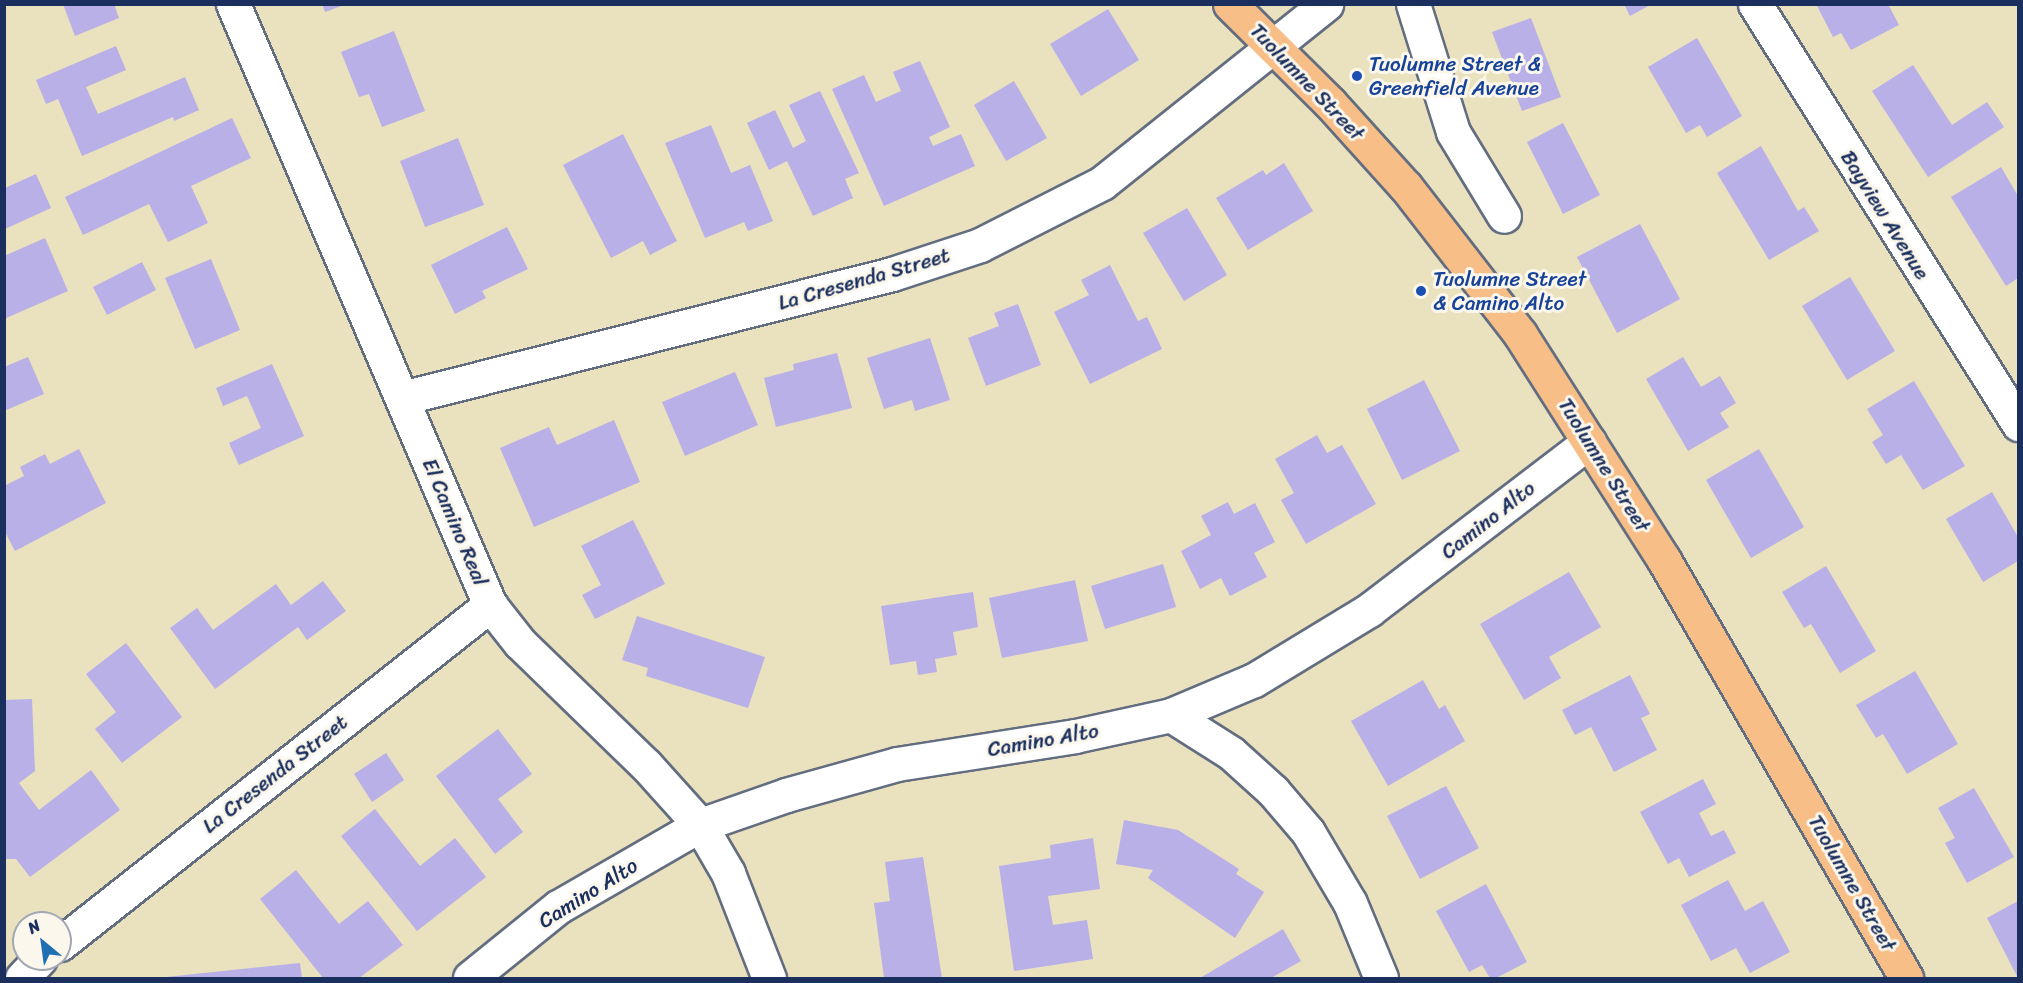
<!DOCTYPE html>
<style>
body{margin:0}
#map{position:relative;width:2023px;height:983px;overflow:hidden;background:#eae1bf;font-family:Sriracha,sans-serif}
div>[style]{position:absolute}
.building>*{inset:0;background:#b8b0e7}
.roads{filter:drop-shadow(2px 0 #636d80) drop-shadow(-2px 0 #636d80) drop-shadow(0 2px #636d80) drop-shadow(0 -2px #636d80)}
.minor>*{height:33px;margin:-16.5px;padding:0 16.5px;transform-origin:16.5px;border-radius:16.5px;background:#fff}
.major>*{height:33px;margin:-16.5px;padding:0 16.5px;transform-origin:16.5px;border-radius:16.5px;background:#f7be88}
.dots>*{width:16px;height:16px;translate:-50% -50%;box-sizing:border-box;border:3px solid #fbf7ec;border-radius:50%}
span{translate:-50% -50%;white-space:nowrap;text-align:center;line-height:1.15;-webkit-text-stroke:6px #fbf7ec;paint-order:stroke}
.transit-label{font-size:21px;color:#164399}
.left{translate:0 -50%;text-align:left}
.street-label{font-size:21px;color:#1b2f5e}
.frame{position:absolute;inset:0;border:6px solid #1b2f5e;pointer-events:none}
.north{position:absolute;left:12px;top:911px;width:60px;height:60px;box-sizing:border-box;background:#fbf7ec;border:2px solid #a1a7b3;border-radius:50%;rotate:331deg;font-size:16px;font-weight:700;line-height:24px;text-align:center;color:#1b2f5e}
.north::after{content:'';display:block;margin:auto;width:21px;height:27px;background:#1f6fb2;clip-path:polygon(50% 0,100% 100%,50% 72%,0 100%)}
</style>
<div id="map">
<div class="building">
<div style="clip-path:polygon(63px 4px,114px 4px,119px 18px,75px 36px)"></div>
<div style="clip-path:polygon(322px 4px,344px 4px,344px 5px,325px 12px)"></div>
<div style="clip-path:polygon(1624px 4px,1652px 4px,1630px 16px)"></div>
<div style="clip-path:polygon(1816px 4px,1888px 4px,1899px 25px,1851px 50px,1841px 33px,1833px 37px)"></div>
<div style="clip-path:polygon(1108px 9px,1139px 60px,1081px 96px,1050px 44px)"></div>
<div style="clip-path:polygon(1531px 18px,1561px 97px,1522px 111px,1492px 32px)"></div>
<div style="clip-path:polygon(394px 31px,425px 111px,382px 127px,369px 94px,359px 97px,341px 52px)"></div>
<div style="clip-path:polygon(1697px 38px,1742px 116px,1707px 137px,1700px 125px,1686px 133px,1648px 67px)"></div>
<div style="clip-path:polygon(116px 46px,126px 70px,86px 87px,98px 114px,185px 77px,199px 110px,174px 121px,173px 117px,82px 156px,58px 99px,46px 104px,36px 80px)"></div>
<div style="clip-path:polygon(920px 61px,950px 127px,929px 137px,933px 146px,961px 134px,975px 166px,884px 206px,832px 89px,864px 75px,876px 102px,901px 91px,893px 72px)"></div>
<div style="clip-path:polygon(1913px 65px,1952px 125px,1987px 102px,2004px 127px,1928px 177px,1872px 91px)"></div>
<div style="clip-path:polygon(1014px 81px,1047px 138px,1006px 161px,974px 105px)"></div>
<div style="clip-path:polygon(820px 91px,859px 173px,845px 179px,853px 198px,813px 216px,787px 161px,769px 170px,747px 123px,775px 110px,793px 148px,806px 141px,789px 105px)"></div>
<div style="clip-path:polygon(232px 118px,251px 158px,191px 186px,208px 223px,168px 242px,149px 204px,83px 235px,65px 197px)"></div>
<div style="clip-path:polygon(1563px 123px,1600px 195px,1563px 214px,1527px 142px)"></div>
<div style="clip-path:polygon(711px 125px,731px 173px,750px 165px,773px 221px,748px 231px,744px 222px,705px 238px,665px 143px)"></div>
<div style="clip-path:polygon(623px 134px,677px 241px,650px 255px,643px 241px,611px 258px,563px 165px)"></div>
<div style="clip-path:polygon(458px 138px,484px 205px,425px 227px,400px 161px)"></div>
<div style="clip-path:polygon(1761px 146px,1798px 211px,1804px 207px,1819px 231px,1769px 260px,1717px 173px)"></div>
<div style="clip-path:polygon(1284px 163px,1313px 211px,1248px 250px,1216px 198px,1263px 170px,1266px 175px)"></div>
<div style="clip-path:polygon(2001px 167px,2018px 196px,2018px 278px,2006px 286px,1951px 197px)"></div>
<div style="clip-path:polygon(36px 174px,51px 208px,5px 229px,5px 188px)"></div>
<div style="clip-path:polygon(1187px 208px,1227px 275px,1184px 301px,1143px 233px)"></div>
<div style="clip-path:polygon(1640px 224px,1680px 299px,1617px 333px,1577px 257px)"></div>
<div style="clip-path:polygon(507px 227px,528px 269px,482px 291px,486px 298px,455px 314px,431px 265px)"></div>
<div style="clip-path:polygon(45px 238px,68px 291px,4px 319px,4px 256px)"></div>
<div style="clip-path:polygon(211px 259px,240px 330px,195px 349px,165px 278px)"></div>
<div style="clip-path:polygon(142px 262px,156px 290px,107px 315px,93px 287px)"></div>
<div style="clip-path:polygon(1110px 265px,1138px 321px,1147px 317px,1162px 349px,1090px 384px,1054px 312px,1089px 295px,1081px 280px)"></div>
<div style="clip-path:polygon(1850px 277px,1895px 351px,1847px 380px,1802px 306px)"></div>
<div style="clip-path:polygon(1018px 304px,1041px 365px,986px 386px,968px 338px,999px 326px,994px 313px)"></div>
<div style="clip-path:polygon(930px 338px,950px 400px,915px 411px,912px 400px,884px 409px,867px 358px)"></div>
<div style="clip-path:polygon(837px 353px,852px 408px,776px 427px,764px 378px,794px 370px,793px 364px)"></div>
<div style="clip-path:polygon(28px 357px,44px 394px,4px 411px,4px 367px)"></div>
<div style="clip-path:polygon(1683px 357px,1701px 387px,1720px 376px,1736px 403px,1720px 413px,1729px 427px,1688px 451px,1646px 379px)"></div>
<div style="clip-path:polygon(272px 364px,304px 436px,239px 465px,229px 443px,261px 428px,247px 396px,223px 406px,216px 388px)"></div>
<div style="clip-path:polygon(735px 372px,758px 425px,685px 456px,662px 402px)"></div>
<div style="clip-path:polygon(1424px 380px,1460px 451px,1402px 480px,1367px 409px)"></div>
<div style="clip-path:polygon(1914px 381px,1965px 466px,1923px 490px,1901px 455px,1886px 464px,1872px 442px,1883px 435px,1867px 409px)"></div>
<div style="clip-path:polygon(614px 420px,640px 482px,534px 527px,500px 448px,549px 427px,557px 445px)"></div>
<div style="clip-path:polygon(1317px 435px,1327px 453px,1342px 445px,1376px 504px,1306px 544px,1281px 500px,1294px 493px,1275px 459px)"></div>
<div style="clip-path:polygon(79px 449px,106px 503px,15px 551px,4px 530px,4px 486px,24px 476px,20px 467px,45px 454px,50px 464px)"></div>
<div style="clip-path:polygon(1759px 449px,1804px 527px,1751px 558px,1706px 480px)"></div>
<div style="clip-path:polygon(1992px 492px,2018px 537px,2018px 561px,1983px 582px,1946px 519px)"></div>
<div style="clip-path:polygon(1228px 502px,1234px 514px,1255px 503px,1275px 542px,1254px 553px,1267px 577px,1230px 596px,1221px 578px,1200px 589px,1181px 551px,1211px 535px,1201px 516px)"></div>
<div style="clip-path:polygon(633px 520px,665px 584px,595px 619px,582px 595px,601px 585px,581px 546px)"></div>
<div style="clip-path:polygon(1163px 564px,1176px 607px,1105px 629px,1091px 586px)"></div>
<div style="clip-path:polygon(1826px 566px,1876px 651px,1840px 673px,1811px 624px,1804px 628px,1782px 592px)"></div>
<div style="clip-path:polygon(1569px 572px,1601px 627px,1549px 657px,1561px 678px,1524px 700px,1480px 624px)"></div>
<div style="clip-path:polygon(1075px 580px,1088px 641px,1002px 658px,989px 598px)"></div>
<div style="clip-path:polygon(323px 581px,346px 611px,307px 640px,298px 627px,215px 689px,170px 628px,197px 608px,213px 630px,276px 584px,291px 605px)"></div>
<div style="clip-path:polygon(973px 592px,978px 627px,953px 632px,957px 655px,935px 659px,937px 672px,918px 675px,916px 661px,890px 665px,881px 606px)"></div>
<div style="clip-path:polygon(637px 616px,765px 657px,748px 708px,646px 676px,648px 668px,622px 660px)"></div>
<div style="clip-path:polygon(126px 643px,182px 717px,122px 763px,95px 729px,116px 712px,86px 674px)"></div>
<div style="clip-path:polygon(1915px 671px,1958px 744px,1907px 774px,1883px 734px,1876px 738px,1856px 705px)"></div>
<div style="clip-path:polygon(1630px 675px,1650px 714px,1641px 718px,1657px 750px,1614px 772px,1591px 727px,1575px 735px,1562px 710px)"></div>
<div style="clip-path:polygon(1423px 680px,1439px 709px,1445px 705px,1465px 741px,1388px 786px,1351px 721px)"></div>
<div style="clip-path:polygon(32px 699px,35px 771px,19px 783px,39px 810px,91px 770px,120px 810px,30px 877px,16px 859px,4px 859px,4px 700px)"></div>
<div style="clip-path:polygon(498px 729px,532px 774px,498px 799px,523px 832px,495px 854px,436px 776px)"></div>
<div style="clip-path:polygon(386px 753px,404px 780px,372px 802px,354px 774px)"></div>
<div style="clip-path:polygon(1703px 779px,1716px 804px,1699px 813px,1711px 836px,1724px 830px,1736px 853px,1689px 877px,1679px 858px,1668px 864px,1640px 812px)"></div>
<div style="clip-path:polygon(1446px 786px,1479px 848px,1420px 879px,1387px 816px)"></div>
<div style="clip-path:polygon(1974px 788px,2014px 857px,1967px 883px,1945px 843px,1955px 838px,1938px 808px)"></div>
<div style="clip-path:polygon(375px 809px,420px 866px,455px 838px,486px 877px,417px 931px,341px 836px)"></div>
<div style="clip-path:polygon(1124px 820px,1178px 830px,1239px 869px,1236px 874px,1264px 892px,1235px 938px,1148px 878px,1153px 870px,1116px 864px)"></div>
<div style="clip-path:polygon(1093px 838px,1100px 889px,1048px 896px,1053px 925px,1087px 920px,1093px 959px,1014px 971px,999px 866px,1051px 858px,1050px 845px)"></div>
<div style="clip-path:polygon(923px 857px,942px 978px,884px 978px,874px 903px,890px 901px,885px 862px)"></div>
<div style="clip-path:polygon(296px 870px,339px 924px,368px 901px,403px 945px,359px 978px,323px 978px,260px 899px)"></div>
<div style="clip-path:polygon(1728px 880px,1745px 911px,1763px 901px,1790px 952px,1750px 973px,1736px 948px,1711px 961px,1681px 905px)"></div>
<div style="clip-path:polygon(1486px 884px,1527px 962px,1496px 978px,1490px 978px,1482px 965px,1469px 972px,1436px 911px)"></div>
<div style="clip-path:polygon(2018px 901px,2018px 978px,1987px 918px)"></div>
<div style="clip-path:polygon(1283px 929px,1301px 961px,1271px 978px,1200px 978px)"></div>
<div style="clip-path:polygon(300px 963px,302px 978px,166px 978px,166px 977px)"></div>
</div>
<div class="roads">
<div class="minor">
<div style="left:233px;top:4px;width:654px;rotate:66.85deg"></div>
<div style="left:490px;top:605px;width:48px;rotate:51.7deg"></div>
<div style="left:520px;top:643px;width:175px;rotate:44.1deg"></div>
<div style="left:646px;top:765px;width:81px;rotate:48deg"></div>
<div style="left:700px;top:825px;width:56px;rotate:59.7deg"></div>
<div style="left:728px;top:873px;width:113px;rotate:68.7deg"></div>
<div style="left:1413px;top:4px;width:134px;rotate:72.6deg"></div>
<div style="left:1453px;top:132px;width:98px;rotate:58.7deg"></div>
<div style="left:1755px;top:4px;width:496px;rotate:57.9deg"></div>
<div style="left:402px;top:398px;width:505px;rotate:-14.2deg"></div>
<div style="left:892px;top:274px;width:93px;rotate:-18.2deg"></div>
<div style="left:980px;top:245px;width:137px;rotate:-26.9deg"></div>
<div style="left:1102px;top:183px;width:287px;rotate:-38.6deg"></div>
<div style="left:1171px;top:715px;width:71px;rotate:32.3deg"></div>
<div style="left:1231px;top:753px;width:57px;rotate:42.1deg"></div>
<div style="left:1273px;top:791px;width:54px;rotate:49.5deg"></div>
<div style="left:1308px;top:832px;width:82px;rotate:59.4deg"></div>
<div style="left:1350px;top:903px;width:81px;rotate:67.5deg"></div>
<div style="left:60px;top:944px;width:548px;rotate:-38.25deg"></div>
<div style="left:22px;top:978px;width:26px;rotate:-47deg"></div>
<div style="left:470px;top:978px;width:113px;rotate:-38.9deg"></div>
<div style="left:558px;top:907px;width:164px;rotate:-30deg"></div>
<div style="left:700px;top:825px;width:91px;rotate:-19.2deg"></div>
<div style="left:786px;top:795px;width:115px;rotate:-15.6deg"></div>
<div style="left:897px;top:764px;width:180px;rotate:-8.9deg"></div>
<div style="left:1075px;top:736px;width:98px;rotate:-12.3deg"></div>
<div style="left:1171px;top:715px;width:90px;rotate:-22.9deg"></div>
<div style="left:1254px;top:680px;width:135px;rotate:-31.3deg"></div>
<div style="left:1369px;top:610px;width:277px;rotate:-37.4deg"></div>
</div>
<div class="major">
<div style="left:1230px;top:4px;width:141px;rotate:44.7deg"></div>
<div style="left:1330px;top:103px;width:113px;rotate:47.9deg"></div>
<div style="left:1406px;top:187px;width:186px;rotate:52.2deg"></div>
<div style="left:1520px;top:334px;width:268px;rotate:57.5deg"></div>
<div style="left:1664px;top:560px;width:483px;rotate:59.9deg"></div>
</div>
</div>
<div class="dots">
<div style="left:1357px;top:76px;background:#1a4fb4"></div>
<div style="left:1421px;top:291px;background:#1a4fb4"></div>
</div>
<div class="transit-label">
<span class="left" style="left:1369px;top:76px">Tuolumne Street &amp;<br>Greenfield Avenue</span>
<span class="left" style="left:1433px;top:291px">Tuolumne Street<br>&amp; Camino Alto</span>
</div>
<div class="street-label">
<span style="left:1307px;top:82px;rotate:46deg">Tuolumne Street</span>
<span style="left:1885px;top:215px;rotate:58deg">Bayview Avenue</span>
<span style="left:864px;top:279px;rotate:-16deg">La Cresenda Street</span>
<span style="left:1604px;top:465px;rotate:58deg">Tuolumne Street</span>
<span style="left:1488px;top:520px;rotate:-38deg">Camino Alto</span>
<span style="left:455px;top:522px;rotate:67deg">El Camino Real</span>
<span style="left:1043px;top:740px;rotate:-10deg">Camino Alto</span>
<span style="left:275px;top:774px;rotate:-38deg">La Cresenda Street</span>
<span style="left:1852px;top:883px;rotate:60deg">Tuolumne Street</span>
<span style="left:588px;top:893px;rotate:-32deg">Camino Alto</span>
</div>
<div class="frame"></div>
<div class="north">N</div>
</div>
